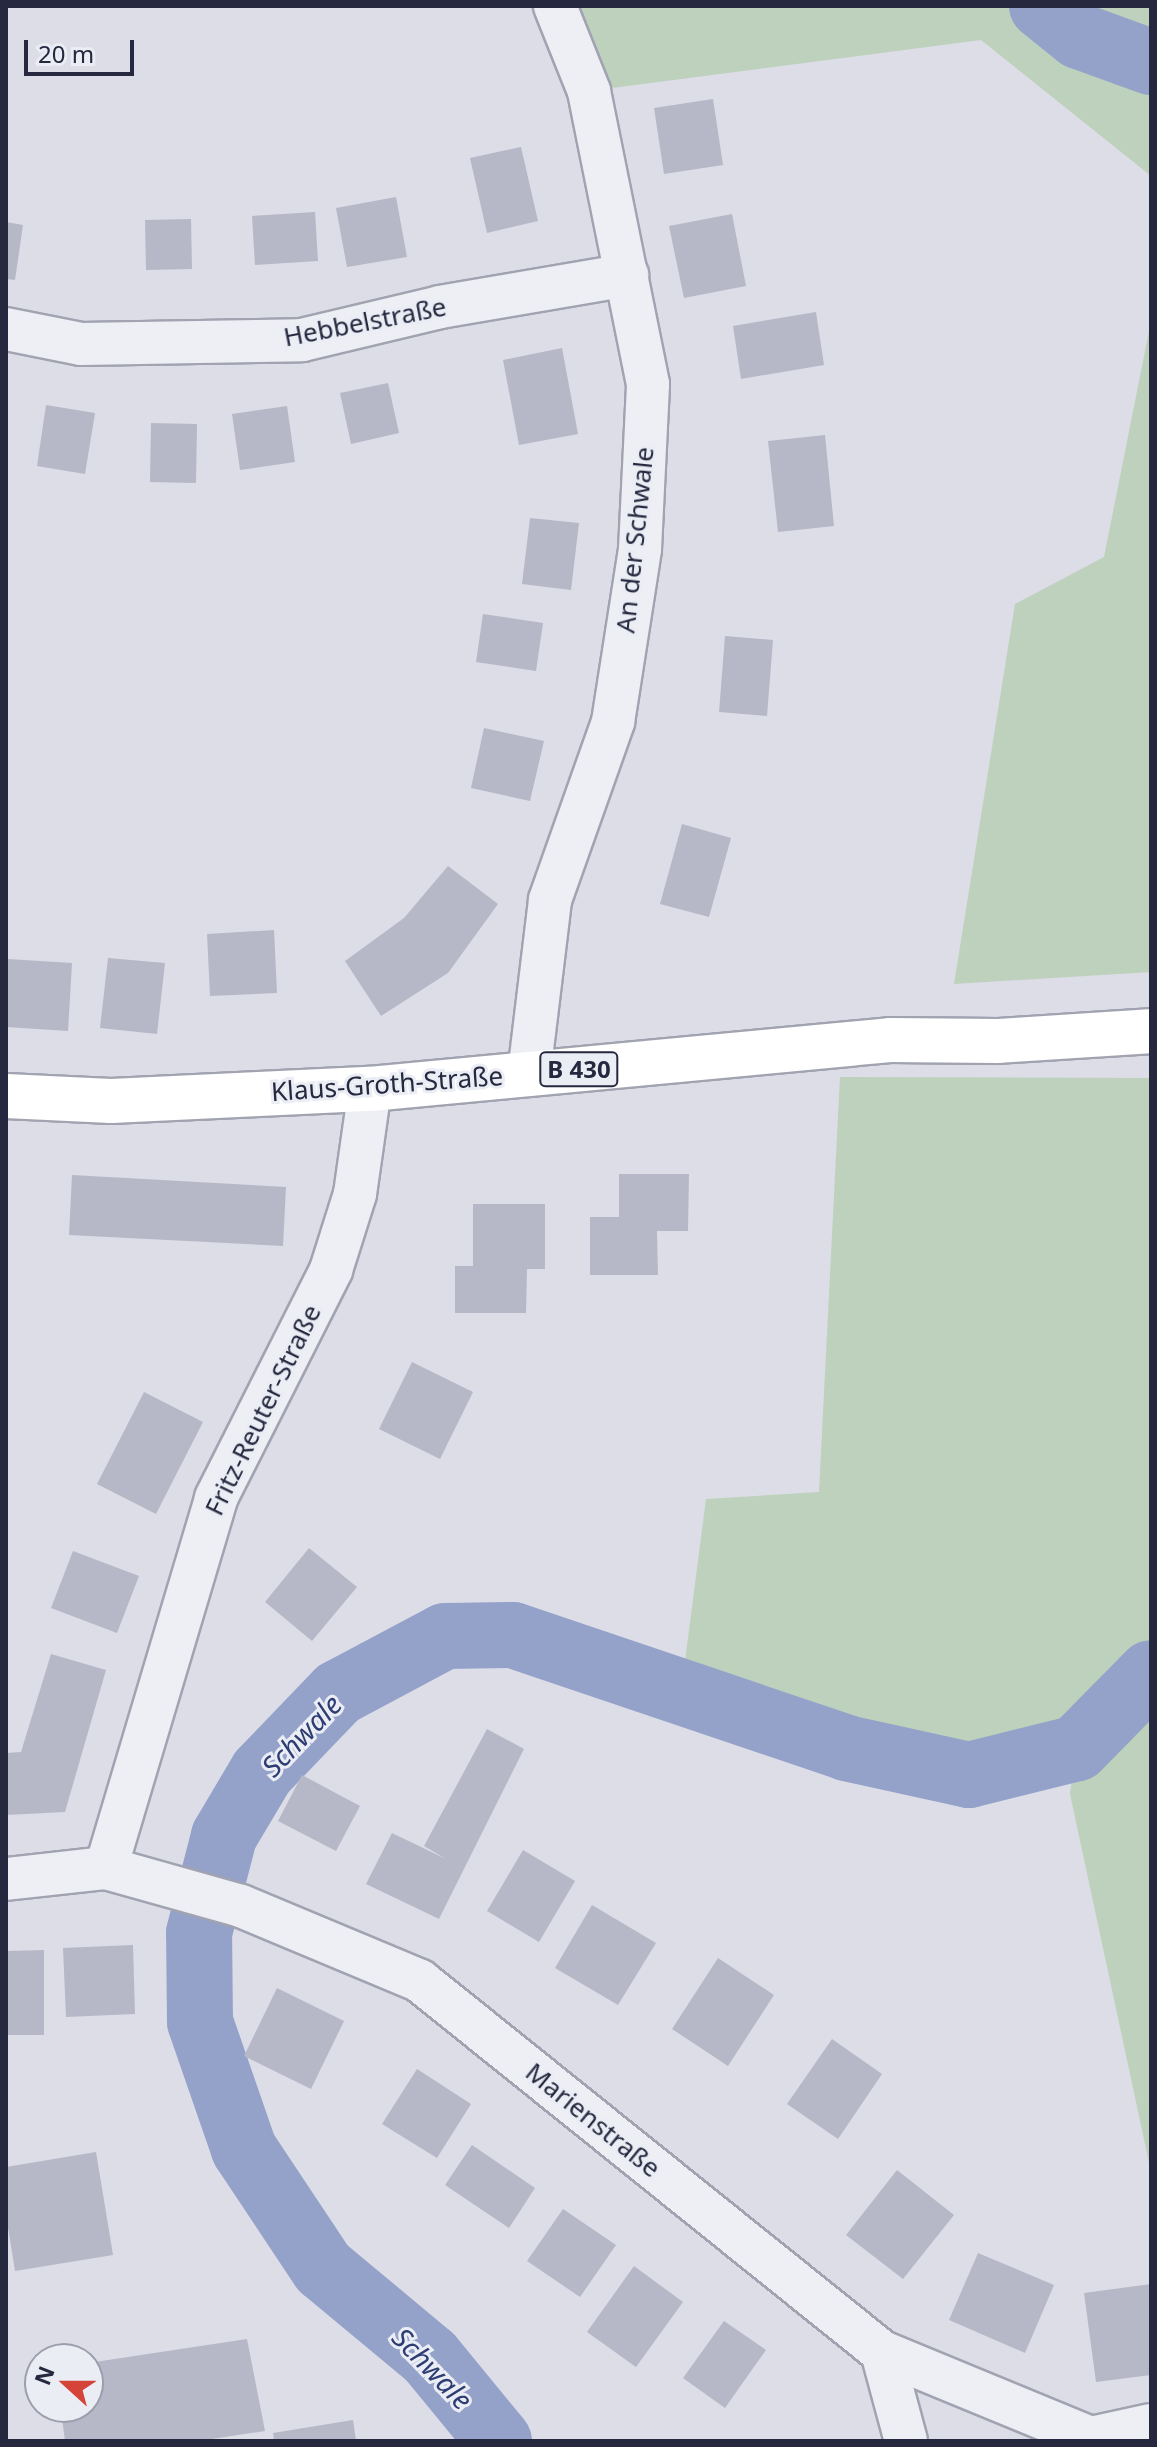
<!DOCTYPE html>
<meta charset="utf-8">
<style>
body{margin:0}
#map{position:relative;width:1157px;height:2447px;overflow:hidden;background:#dcdde7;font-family:"Noto Sans",sans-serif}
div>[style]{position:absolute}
.green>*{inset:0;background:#bdd1bc}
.river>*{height:66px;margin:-33px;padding:0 33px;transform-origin:33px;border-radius:33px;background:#94a2c9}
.building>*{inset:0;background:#b6b8c7}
.roads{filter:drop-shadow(2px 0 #a1a3b1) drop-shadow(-2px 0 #a1a3b1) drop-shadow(0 2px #a1a3b1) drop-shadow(0 -2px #a1a3b1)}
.street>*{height:42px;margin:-21px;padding:0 21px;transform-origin:21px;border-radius:21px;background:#eeeff5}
.primary>*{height:44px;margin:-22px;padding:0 22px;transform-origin:22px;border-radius:22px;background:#fff}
span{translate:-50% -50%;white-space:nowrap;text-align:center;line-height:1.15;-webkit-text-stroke:6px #ebedf5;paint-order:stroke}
.shield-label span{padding:2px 6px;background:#ebedf5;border:2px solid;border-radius:6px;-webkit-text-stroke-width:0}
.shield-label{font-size:24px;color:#25283e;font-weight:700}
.street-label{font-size:26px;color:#25283e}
.water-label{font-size:28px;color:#2d3d73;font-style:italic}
.frame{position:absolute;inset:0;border:8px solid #25283e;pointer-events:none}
.north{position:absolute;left:24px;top:2343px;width:80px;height:80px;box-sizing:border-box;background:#ebedf5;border:2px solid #9c9eac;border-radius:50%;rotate:291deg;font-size:22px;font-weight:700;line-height:32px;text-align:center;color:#25283e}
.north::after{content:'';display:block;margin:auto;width:28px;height:36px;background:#d44438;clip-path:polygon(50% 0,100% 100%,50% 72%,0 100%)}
.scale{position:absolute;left:24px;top:40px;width:110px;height:36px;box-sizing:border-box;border:4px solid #25283e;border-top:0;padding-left:10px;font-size:24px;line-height:28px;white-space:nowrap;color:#25283e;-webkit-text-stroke:6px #ebedf5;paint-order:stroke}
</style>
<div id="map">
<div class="green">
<div style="clip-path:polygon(555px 6px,1151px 6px,1151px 176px,981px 40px,589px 91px)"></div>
<div style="clip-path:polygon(1151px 321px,1151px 972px,954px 984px,1015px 604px,1104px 557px)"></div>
<div style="clip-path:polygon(840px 1077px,1151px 1078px,1151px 2172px,1070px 1794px,1076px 1749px,969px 1775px,846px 1748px,681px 1692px,706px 1499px,819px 1492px)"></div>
</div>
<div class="river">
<div style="left:1042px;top:6px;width:48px;rotate:39deg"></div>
<div style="left:1079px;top:36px;width:77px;rotate:19.9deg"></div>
<div style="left:499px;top:2441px;width:109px;rotate:-129.4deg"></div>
<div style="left:430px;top:2357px;width:139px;rotate:-140.2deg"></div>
<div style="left:323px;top:2268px;width:143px;rotate:-123.6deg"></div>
<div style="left:244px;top:2149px;width:134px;rotate:-109.1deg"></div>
<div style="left:200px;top:2022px;width:89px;rotate:-90.6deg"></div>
<div style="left:199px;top:1933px;width:100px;rotate:-75.5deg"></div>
<div style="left:224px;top:1836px;width:74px;rotate:-59.3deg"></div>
<div style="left:262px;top:1772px;width:110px;rotate:-46.1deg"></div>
<div style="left:338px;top:1693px;width:121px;rotate:-28deg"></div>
<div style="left:445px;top:1636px;width:68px;rotate:-0.8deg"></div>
<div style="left:513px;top:1635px;width:352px;rotate:18.7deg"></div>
<div style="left:846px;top:1748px;width:126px;rotate:12.4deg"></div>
<div style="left:969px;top:1775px;width:111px;rotate:-14deg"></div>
<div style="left:1077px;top:1748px;width:105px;rotate:-45.4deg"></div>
</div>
<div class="building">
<div style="clip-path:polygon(713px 99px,723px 165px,664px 174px,654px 108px)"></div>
<div style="clip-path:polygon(521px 147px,538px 221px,487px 233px,470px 158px)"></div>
<div style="clip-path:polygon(396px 197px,407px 257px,347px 267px,336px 208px)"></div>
<div style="clip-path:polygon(315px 212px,318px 261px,255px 265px,252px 216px)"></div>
<div style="clip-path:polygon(732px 214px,746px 286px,684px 298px,669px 226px)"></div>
<div style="clip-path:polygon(191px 219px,192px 269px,146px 270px,145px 220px)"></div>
<div style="clip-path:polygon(6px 222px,23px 225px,15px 280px,6px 279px)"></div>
<div style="clip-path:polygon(816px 312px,824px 365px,741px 379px,733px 326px)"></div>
<div style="clip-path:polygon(562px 348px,578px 434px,519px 445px,503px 360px)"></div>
<div style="clip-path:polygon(388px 383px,399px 433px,351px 444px,340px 393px)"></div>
<div style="clip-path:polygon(46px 405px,95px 413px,85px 474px,37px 466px)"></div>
<div style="clip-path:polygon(287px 406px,295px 462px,240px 470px,232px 414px)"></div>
<div style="clip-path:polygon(151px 423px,197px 424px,196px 483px,150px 482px)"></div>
<div style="clip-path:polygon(825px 435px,834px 526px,778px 532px,768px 441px)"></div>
<div style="clip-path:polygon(530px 518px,579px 523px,571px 590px,522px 584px)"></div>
<div style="clip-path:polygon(483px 614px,543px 623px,536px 671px,476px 662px)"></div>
<div style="clip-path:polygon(725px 636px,773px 640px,767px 716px,719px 712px)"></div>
<div style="clip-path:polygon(484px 728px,544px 741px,530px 801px,471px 788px)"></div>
<div style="clip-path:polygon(682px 824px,731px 838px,709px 917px,660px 904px)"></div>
<div style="clip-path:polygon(448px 866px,498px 904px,448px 973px,381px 1016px,345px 961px,404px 918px)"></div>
<div style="clip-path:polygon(274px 930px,277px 993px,210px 996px,207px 934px)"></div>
<div style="clip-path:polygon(108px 958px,165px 963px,157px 1034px,100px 1028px)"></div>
<div style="clip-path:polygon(8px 959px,72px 963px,68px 1031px,6px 1027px)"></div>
<div style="clip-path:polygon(619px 1174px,689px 1174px,688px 1231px,657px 1231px,658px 1275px,590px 1275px,590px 1217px,619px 1217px)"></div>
<div style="clip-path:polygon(72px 1175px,286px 1187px,283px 1246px,69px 1235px)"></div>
<div style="clip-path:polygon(473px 1204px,545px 1204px,545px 1269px,527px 1269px,526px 1313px,455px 1313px,455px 1266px,473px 1266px)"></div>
<div style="clip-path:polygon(412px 1362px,473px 1392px,440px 1459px,379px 1429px)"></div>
<div style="clip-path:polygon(144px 1392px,203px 1422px,156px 1514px,97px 1484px)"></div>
<div style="clip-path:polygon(309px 1548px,357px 1587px,312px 1641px,265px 1602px)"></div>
<div style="clip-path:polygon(73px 1551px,139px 1576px,117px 1633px,51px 1608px)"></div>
<div style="clip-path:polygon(51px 1654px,106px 1670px,65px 1812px,6px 1815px,6px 1753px,21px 1752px)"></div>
<div style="clip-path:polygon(487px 1729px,524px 1749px,439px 1919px,366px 1884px,392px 1833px,446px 1859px,424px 1846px)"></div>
<div style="clip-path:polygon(302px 1775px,360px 1806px,336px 1851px,278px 1821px)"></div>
<div style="clip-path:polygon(523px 1850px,575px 1881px,539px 1942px,487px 1911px)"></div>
<div style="clip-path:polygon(592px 1905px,656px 1943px,618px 2005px,555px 1968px)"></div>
<div style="clip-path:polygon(133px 1945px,135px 2014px,66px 2017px,63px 1948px)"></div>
<div style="clip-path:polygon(44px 1950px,44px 2035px,6px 2035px,6px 1951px)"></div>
<div style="clip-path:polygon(718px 1958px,774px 1995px,728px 2066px,672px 2029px)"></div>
<div style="clip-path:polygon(277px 1988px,344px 2021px,311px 2089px,244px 2056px)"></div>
<div style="clip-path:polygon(832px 2039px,882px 2074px,838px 2139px,787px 2104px)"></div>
<div style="clip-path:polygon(417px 2069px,471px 2104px,437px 2158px,382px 2124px)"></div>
<div style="clip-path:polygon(472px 2145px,535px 2188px,509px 2228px,445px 2185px)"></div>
<div style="clip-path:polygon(96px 2152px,113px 2255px,15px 2271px,6px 2215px,6px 2167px)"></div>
<div style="clip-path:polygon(897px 2170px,954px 2215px,903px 2279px,846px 2235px)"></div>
<div style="clip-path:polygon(563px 2209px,616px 2245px,580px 2297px,527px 2261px)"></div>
<div style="clip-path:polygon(978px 2253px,1054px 2285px,1025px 2353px,949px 2320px)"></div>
<div style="clip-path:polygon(634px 2266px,683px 2302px,636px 2367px,587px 2332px)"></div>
<div style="clip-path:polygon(1151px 2284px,1151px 2375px,1096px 2382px,1084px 2293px)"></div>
<div style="clip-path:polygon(724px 2321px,766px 2350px,725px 2408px,683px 2378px)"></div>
<div style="clip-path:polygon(247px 2339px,265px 2431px,199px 2441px,65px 2441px,61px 2411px,88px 2407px,88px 2363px)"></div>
<div style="clip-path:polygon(353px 2420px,356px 2441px,274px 2441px,273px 2433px)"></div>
</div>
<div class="roads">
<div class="street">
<div style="left:6px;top:329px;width:76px;rotate:11.3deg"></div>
<div style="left:81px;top:344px;width:221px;rotate:-1deg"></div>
<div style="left:302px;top:340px;width:142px;rotate:-13.4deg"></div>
<div style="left:440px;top:307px;width:190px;rotate:-9.7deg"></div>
<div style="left:529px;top:1074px;width:175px;rotate:-83.1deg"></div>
<div style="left:550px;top:900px;width:189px;rotate:-70.5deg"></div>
<div style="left:613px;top:722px;width:175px;rotate:-81.1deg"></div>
<div style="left:640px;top:549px;width:165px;rotate:-87.2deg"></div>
<div style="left:648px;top:384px;width:299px;rotate:-101.4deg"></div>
<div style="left:589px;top:91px;width:92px;rotate:-111.8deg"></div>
<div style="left:106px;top:1868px;width:386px;rotate:-73.4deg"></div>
<div style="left:216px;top:1498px;width:255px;rotate:-63.2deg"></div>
<div style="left:331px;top:1270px;width:80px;rotate:-72.5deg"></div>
<div style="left:355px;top:1194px;width:106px;rotate:-81.9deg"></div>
<div style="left:6px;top:1879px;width:101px;rotate:-6.3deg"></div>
<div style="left:106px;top:1868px;width:140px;rotate:15.7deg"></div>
<div style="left:241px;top:1906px;width:194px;rotate:22.7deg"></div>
<div style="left:420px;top:1981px;width:593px;rotate:38.77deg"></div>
<div style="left:882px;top:2352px;width:226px;rotate:22.4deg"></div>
<div style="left:1091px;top:2438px;width:61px;rotate:-12.2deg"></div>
<div style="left:882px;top:2352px;width:92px;rotate:74.9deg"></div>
</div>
<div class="primary">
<div style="left:6px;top:1096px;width:105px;rotate:2.7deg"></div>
<div style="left:111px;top:1101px;width:259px;rotate:-2.7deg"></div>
<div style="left:370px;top:1089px;width:522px;rotate:-5.38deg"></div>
<div style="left:890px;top:1040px;width:108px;rotate:0.5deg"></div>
<div style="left:998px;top:1041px;width:153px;rotate:-3.7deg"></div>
</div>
</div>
<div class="shield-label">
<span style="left:579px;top:1069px">B 430</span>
</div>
<div class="street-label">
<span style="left:365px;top:322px;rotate:-11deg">Hebbelstraße</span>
<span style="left:635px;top:540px;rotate:-84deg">An der Schwale</span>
<span style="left:387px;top:1084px;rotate:-4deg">Klaus-Groth-Straße</span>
<span style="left:263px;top:1410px;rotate:-64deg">Fritz-Reuter-Straße</span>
<span style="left:593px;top:2120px;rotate:39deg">Marienstraße</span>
</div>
<div class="water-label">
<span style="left:301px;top:1735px;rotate:-46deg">Schwale</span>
<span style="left:433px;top:2368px;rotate:46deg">Schwale</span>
</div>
<div class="frame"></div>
<div class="north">N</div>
<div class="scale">20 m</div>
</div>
